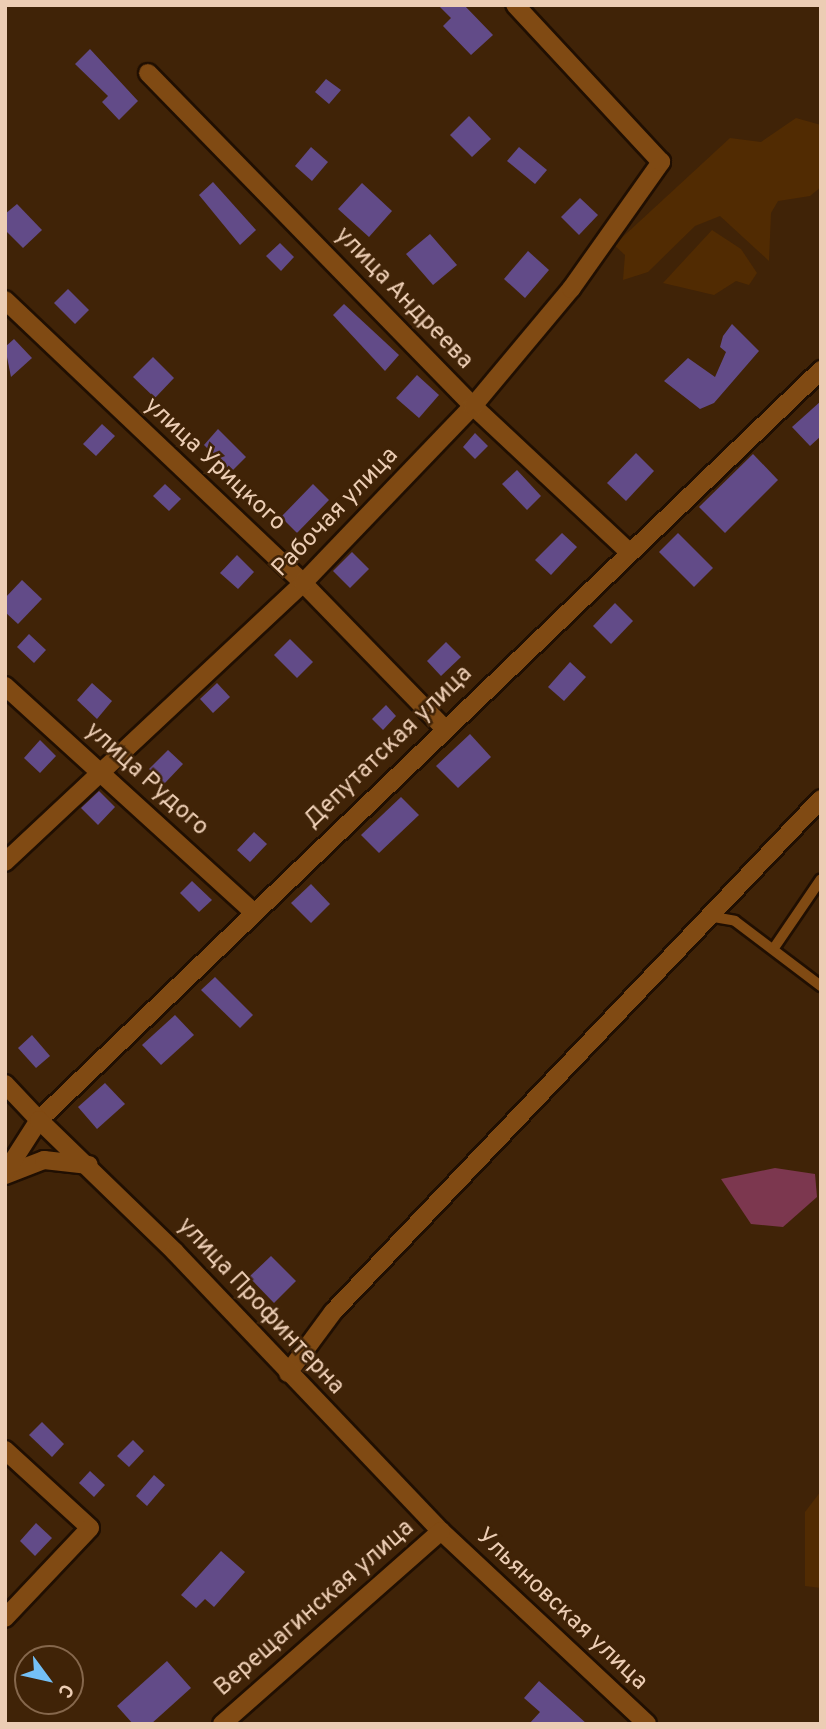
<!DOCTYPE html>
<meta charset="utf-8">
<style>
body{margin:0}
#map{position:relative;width:826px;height:1729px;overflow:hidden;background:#402307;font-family:Overpass,sans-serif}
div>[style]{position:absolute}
.green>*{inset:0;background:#512b02}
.water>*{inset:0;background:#7c374f}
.building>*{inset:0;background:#624b88}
.roads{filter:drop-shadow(2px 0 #200f02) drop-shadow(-2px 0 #200f02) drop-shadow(0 2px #200f02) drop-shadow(0 -2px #200f02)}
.service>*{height:10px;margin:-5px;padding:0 5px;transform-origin:5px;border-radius:5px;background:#804a13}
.minor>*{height:18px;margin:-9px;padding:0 9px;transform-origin:9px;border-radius:9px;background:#804a13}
.tertiary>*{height:18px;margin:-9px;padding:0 9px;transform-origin:9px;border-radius:9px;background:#804a13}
.secondary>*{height:18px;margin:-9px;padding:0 9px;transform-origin:9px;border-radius:9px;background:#804a13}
span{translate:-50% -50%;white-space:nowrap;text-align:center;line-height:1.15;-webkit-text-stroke:5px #402307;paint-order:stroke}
.street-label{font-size:24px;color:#eccdb4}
.frame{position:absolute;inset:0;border:7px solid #eccdb4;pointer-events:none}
.north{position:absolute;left:14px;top:1645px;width:70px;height:70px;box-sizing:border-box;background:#402307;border:2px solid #85674c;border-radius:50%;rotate:123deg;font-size:19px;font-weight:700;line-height:28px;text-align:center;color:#eccdb4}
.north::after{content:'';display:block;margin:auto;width:24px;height:32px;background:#74c0f6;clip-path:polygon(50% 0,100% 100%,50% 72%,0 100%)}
</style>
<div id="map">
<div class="green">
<div style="clip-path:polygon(796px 118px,821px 125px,821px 187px,810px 196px,778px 201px,771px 213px,769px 261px,720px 216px,695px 226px,648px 272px,623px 280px,625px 255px,614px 245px,730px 138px,761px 142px)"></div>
<div style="clip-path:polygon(712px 230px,741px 249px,757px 273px,749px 285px,736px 281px,714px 295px,663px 283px)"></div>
<div style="clip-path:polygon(821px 1491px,821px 1588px,805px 1586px,805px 1512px)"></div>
</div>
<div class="water">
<div style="clip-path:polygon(775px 1168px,815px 1174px,817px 1197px,783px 1227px,751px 1224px,721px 1179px)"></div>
</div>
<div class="building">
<div style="clip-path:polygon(438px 5px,464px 5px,493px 35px,471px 55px,443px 26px,451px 18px)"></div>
<div style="clip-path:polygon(90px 49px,138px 101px,119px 120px,102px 102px,108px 96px,75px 64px)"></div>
<div style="clip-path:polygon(326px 79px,341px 90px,329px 104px,315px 92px)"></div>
<div style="clip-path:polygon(469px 116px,491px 139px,472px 157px,450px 135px)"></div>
<div style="clip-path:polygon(311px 147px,328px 162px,312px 181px,295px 166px)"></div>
<div style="clip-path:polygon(519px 147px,547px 170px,535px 184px,507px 161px)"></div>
<div style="clip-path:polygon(213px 182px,256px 230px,240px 245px,199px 195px)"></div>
<div style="clip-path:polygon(362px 183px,392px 211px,369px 237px,338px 209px)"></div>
<div style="clip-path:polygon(580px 198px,598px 215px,579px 235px,561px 217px)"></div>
<div style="clip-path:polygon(17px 204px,42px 230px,23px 248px,5px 230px,5px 214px)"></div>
<div style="clip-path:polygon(430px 234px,457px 265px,433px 285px,406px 254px)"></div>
<div style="clip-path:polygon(280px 243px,294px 257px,281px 271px,266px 256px)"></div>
<div style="clip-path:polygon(528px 251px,549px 270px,525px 298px,504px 279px)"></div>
<div style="clip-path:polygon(68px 289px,89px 310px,75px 324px,54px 303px)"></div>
<div style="clip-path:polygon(344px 304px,399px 355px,385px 371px,333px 315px)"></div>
<div style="clip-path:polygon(732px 324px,759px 351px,714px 403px,700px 409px,664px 381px,688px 358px,715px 377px,726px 352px,720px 347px,723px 336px)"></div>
<div style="clip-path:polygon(14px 339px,32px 358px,11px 377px,5px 347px)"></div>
<div style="clip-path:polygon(153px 357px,174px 378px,155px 398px,133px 377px)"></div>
<div style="clip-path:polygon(417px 375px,439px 395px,419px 418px,396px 398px)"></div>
<div style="clip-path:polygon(821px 401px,821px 436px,810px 446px,792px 427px)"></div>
<div style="clip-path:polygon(102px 424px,115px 436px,96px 456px,83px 444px)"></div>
<div style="clip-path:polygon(218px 429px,246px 457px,231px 472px,204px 445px)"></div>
<div style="clip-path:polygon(475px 433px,488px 446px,475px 459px,463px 447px)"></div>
<div style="clip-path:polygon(636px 453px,654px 471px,626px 501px,607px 483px)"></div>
<div style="clip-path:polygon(753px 454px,778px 480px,725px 533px,699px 507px)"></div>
<div style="clip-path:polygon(517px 470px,541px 496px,527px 510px,502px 484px)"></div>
<div style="clip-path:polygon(165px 484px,181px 499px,169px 511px,153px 496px)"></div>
<div style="clip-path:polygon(313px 484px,329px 500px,297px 533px,281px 517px)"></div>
<div style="clip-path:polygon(562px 533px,577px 547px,551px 575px,535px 560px)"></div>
<div style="clip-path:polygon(678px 533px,713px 568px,694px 587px,659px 552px)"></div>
<div style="clip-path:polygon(352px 552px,369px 569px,350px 588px,333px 571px)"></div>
<div style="clip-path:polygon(237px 555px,254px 572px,238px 589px,220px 573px)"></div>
<div style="clip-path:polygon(22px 580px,42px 599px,18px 624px,5px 612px,5px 598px)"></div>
<div style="clip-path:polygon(615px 603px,633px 621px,611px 644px,593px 626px)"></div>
<div style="clip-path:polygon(29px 634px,46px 650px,34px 663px,17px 647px)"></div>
<div style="clip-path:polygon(290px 639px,313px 662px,297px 678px,274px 655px)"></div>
<div style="clip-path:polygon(446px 642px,461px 657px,441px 676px,427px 661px)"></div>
<div style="clip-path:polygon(570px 662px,586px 677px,564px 701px,548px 687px)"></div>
<div style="clip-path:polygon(92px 683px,112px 701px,97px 719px,77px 700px)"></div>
<div style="clip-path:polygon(217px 683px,230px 697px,213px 713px,200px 699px)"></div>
<div style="clip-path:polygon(386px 705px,396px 716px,383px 730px,372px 719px)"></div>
<div style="clip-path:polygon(470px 734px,491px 757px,458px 788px,436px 766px)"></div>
<div style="clip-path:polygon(40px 740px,56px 756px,40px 773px,24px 758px)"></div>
<div style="clip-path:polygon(168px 750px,183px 764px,164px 784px,149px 769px)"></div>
<div style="clip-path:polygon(99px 791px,115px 807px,98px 825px,81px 808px)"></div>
<div style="clip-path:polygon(401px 797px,419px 815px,379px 853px,361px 835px)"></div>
<div style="clip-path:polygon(254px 832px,267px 844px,250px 862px,237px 850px)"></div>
<div style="clip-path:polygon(192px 881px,212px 900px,199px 912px,180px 893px)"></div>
<div style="clip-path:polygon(311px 884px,330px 904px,311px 923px,291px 903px)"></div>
<div style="clip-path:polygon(215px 977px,253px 1015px,240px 1028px,201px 990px)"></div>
<div style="clip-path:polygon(175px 1015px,194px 1035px,161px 1065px,142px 1045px)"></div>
<div style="clip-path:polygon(32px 1035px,50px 1056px,36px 1068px,18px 1048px)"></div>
<div style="clip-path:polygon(105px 1083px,125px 1104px,97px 1129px,78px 1107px)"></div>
<div style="clip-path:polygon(271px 1256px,296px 1281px,274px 1303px,249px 1277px)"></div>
<div style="clip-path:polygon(42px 1422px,64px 1444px,52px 1457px,29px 1435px)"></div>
<div style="clip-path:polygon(133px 1440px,144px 1451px,129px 1467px,117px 1456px)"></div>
<div style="clip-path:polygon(90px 1471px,105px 1485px,94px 1497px,79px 1483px)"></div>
<div style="clip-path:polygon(154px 1475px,165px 1485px,147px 1506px,136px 1496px)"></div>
<div style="clip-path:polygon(36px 1523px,52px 1538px,35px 1556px,20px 1541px)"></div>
<div style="clip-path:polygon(221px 1551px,245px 1572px,214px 1607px,205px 1599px,196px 1608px,181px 1595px)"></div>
<div style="clip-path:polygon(167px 1661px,191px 1688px,151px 1724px,133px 1724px,117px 1706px)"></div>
<div style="clip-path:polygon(539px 1681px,587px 1724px,529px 1724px,540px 1712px,524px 1698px)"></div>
</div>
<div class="roads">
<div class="service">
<div style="left:708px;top:916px;width:27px;rotate:10deg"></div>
<div style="left:735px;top:921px;width:108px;rotate:37.1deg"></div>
<div style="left:774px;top:948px;width:83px;rotate:-55.7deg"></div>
</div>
<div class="minor">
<div style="left:148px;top:73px;width:465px;rotate:45.7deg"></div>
<div style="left:473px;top:406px;width:214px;rotate:43.1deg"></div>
<div style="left:5px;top:300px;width:411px;rotate:43.5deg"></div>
<div style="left:303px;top:583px;width:204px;rotate:45.8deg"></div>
<div style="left:5px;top:686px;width:334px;rotate:42.3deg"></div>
<div style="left:5px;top:862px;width:408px;rotate:-43.1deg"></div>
<div style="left:303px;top:583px;width:245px;rotate:-46.2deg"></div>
<div style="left:473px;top:406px;width:153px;rotate:-50.1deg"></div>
<div style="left:571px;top:289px;width:156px;rotate:-54.7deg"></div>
<div style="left:661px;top:162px;width:214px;rotate:-132.9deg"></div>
<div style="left:39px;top:1120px;width:1084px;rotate:-43.8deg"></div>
<div style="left:5px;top:1175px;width:42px;rotate:-21deg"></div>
<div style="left:44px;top:1160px;width:45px;rotate:6.3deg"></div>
<div style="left:288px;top:1373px;width:76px;rotate:-53.6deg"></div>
<div style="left:333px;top:1312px;width:708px;rotate:-46.43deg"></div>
<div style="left:5px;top:1450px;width:115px;rotate:42.5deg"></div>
<div style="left:90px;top:1528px;width:124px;rotate:133.4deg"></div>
</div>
<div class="tertiary">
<div style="left:5px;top:1084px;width:50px;rotate:46.6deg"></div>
</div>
<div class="secondary">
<div style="left:5px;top:1173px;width:63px;rotate:-57.3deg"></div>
<div style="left:39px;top:1120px;width:190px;rotate:44.1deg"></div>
<div style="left:175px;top:1252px;width:385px;rotate:46.4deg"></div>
<div style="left:441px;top:1531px;width:282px;rotate:43.1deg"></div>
<div style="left:222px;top:1724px;width:292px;rotate:-41.4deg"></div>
</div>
</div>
<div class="street-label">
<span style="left:403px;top:299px;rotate:46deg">улица Андреева</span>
<span style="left:214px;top:465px;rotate:43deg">улица Урицкого</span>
<span style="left:336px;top:513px;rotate:-46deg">Рабочая улица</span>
<span style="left:389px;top:748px;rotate:-44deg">Депутатская улица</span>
<span style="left:146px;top:780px;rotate:42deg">улица Рудого</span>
<span style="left:260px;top:1307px;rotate:47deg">улица Профинтерна</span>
<span style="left:315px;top:1609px;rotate:-41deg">Верещагинская улица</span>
<span style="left:561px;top:1610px;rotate:43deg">Ульяновская улица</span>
</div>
<div class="frame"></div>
<div class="north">С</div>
</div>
